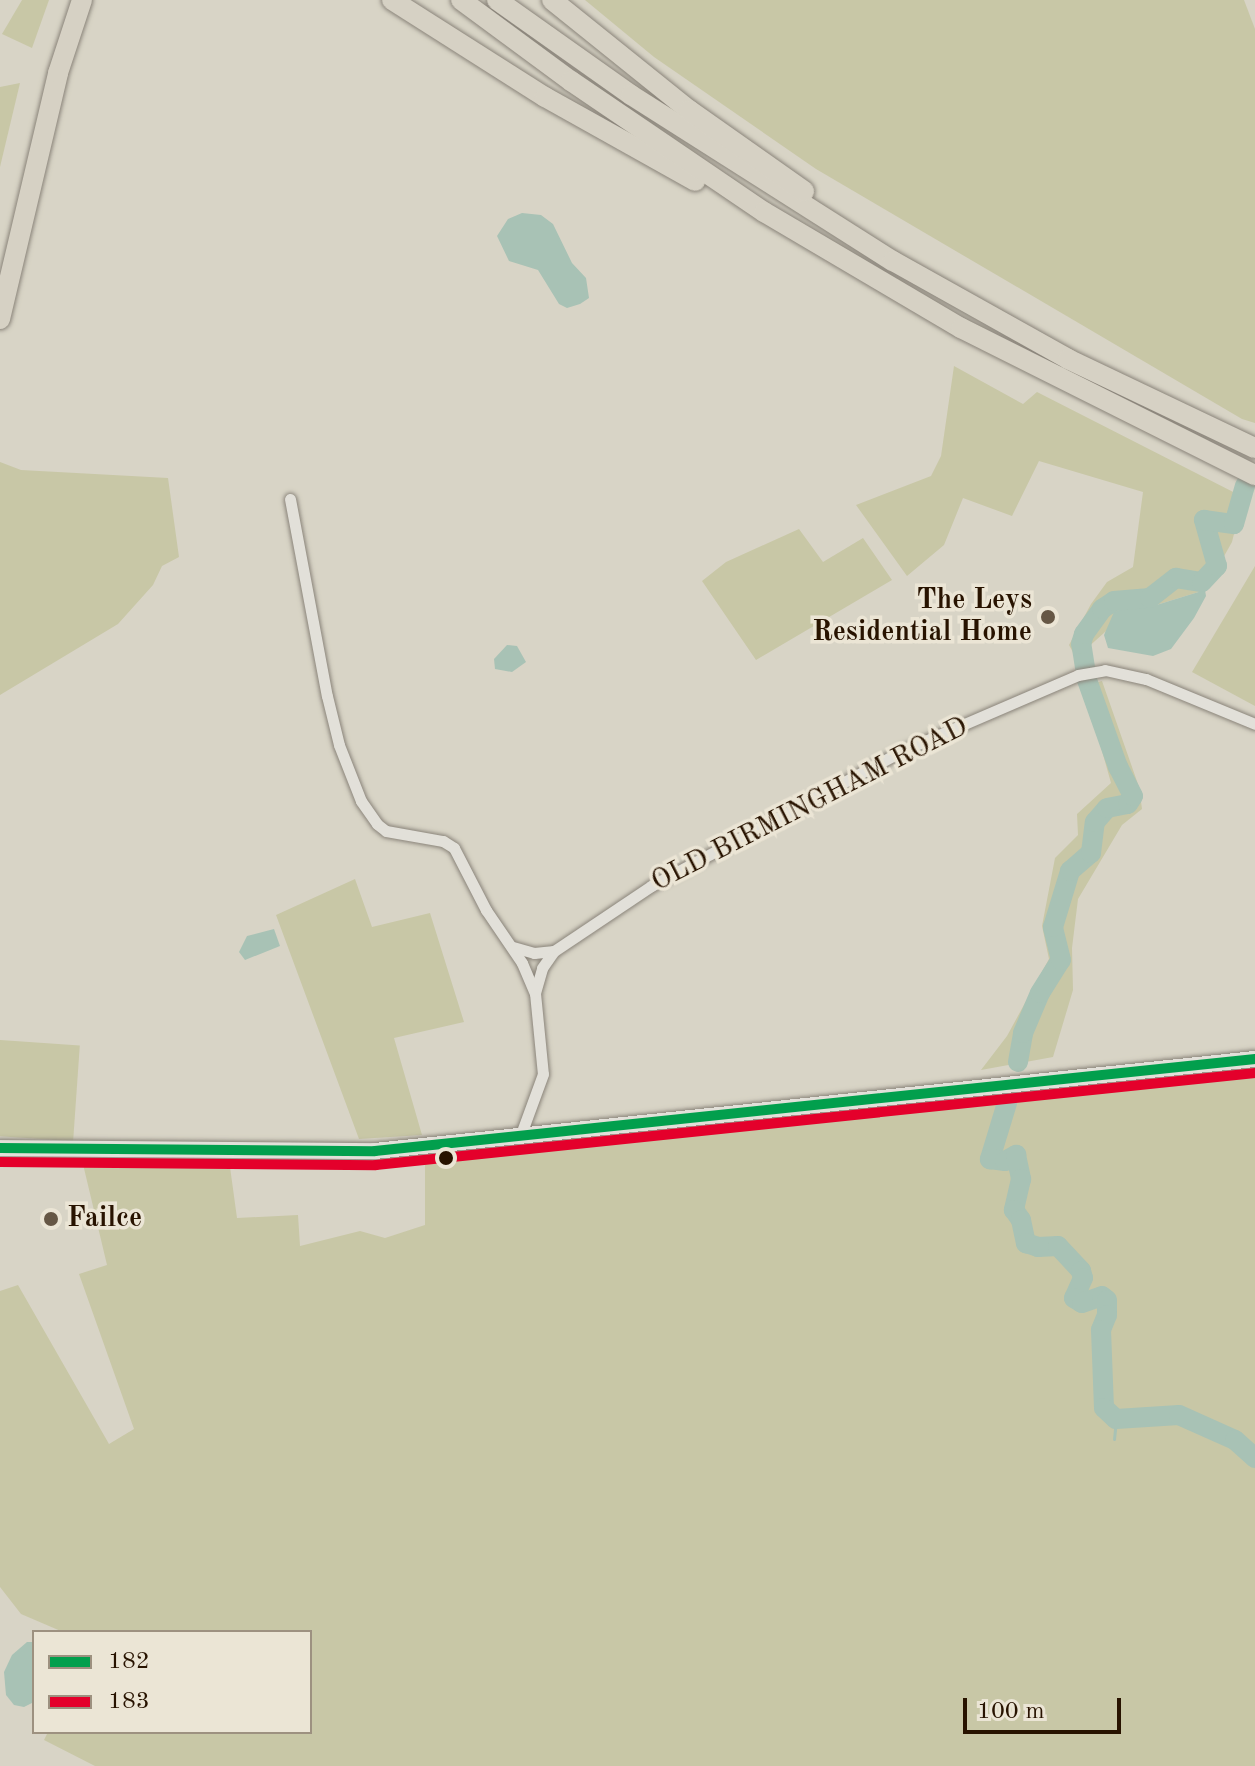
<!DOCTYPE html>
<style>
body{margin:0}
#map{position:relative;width:1255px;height:1766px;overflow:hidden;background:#d8d4c6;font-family:"Old Standard TT",serif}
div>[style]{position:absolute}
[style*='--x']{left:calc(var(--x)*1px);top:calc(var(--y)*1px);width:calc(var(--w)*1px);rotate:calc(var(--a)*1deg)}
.green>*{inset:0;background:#c8c7a6;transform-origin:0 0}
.water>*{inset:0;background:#a8c2b5}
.stream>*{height:3px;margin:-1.5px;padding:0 1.5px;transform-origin:1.5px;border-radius:1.5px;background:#a8c2b5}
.river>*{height:20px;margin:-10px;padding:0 10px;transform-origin:10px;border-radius:10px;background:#a8c2b5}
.roads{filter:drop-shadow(0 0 2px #8a847a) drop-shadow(0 0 2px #8a847a)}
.street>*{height:11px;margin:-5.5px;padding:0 5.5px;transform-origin:5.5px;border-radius:5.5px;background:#e2e0d9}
.secondary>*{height:16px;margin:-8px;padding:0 8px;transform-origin:8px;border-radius:8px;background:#e2e0d9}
.highway>*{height:20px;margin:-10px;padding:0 10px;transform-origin:10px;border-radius:10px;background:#d6d1c4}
.bus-1>*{height:10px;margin:-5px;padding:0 5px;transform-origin:5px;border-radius:5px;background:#029f4d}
.bus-2>*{height:10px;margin:-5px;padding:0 5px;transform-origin:5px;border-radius:5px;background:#e4002b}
.dots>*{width:22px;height:22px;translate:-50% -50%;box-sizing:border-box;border:4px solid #ebe5d5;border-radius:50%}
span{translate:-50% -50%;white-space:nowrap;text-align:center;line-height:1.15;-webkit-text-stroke:7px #ebe5d5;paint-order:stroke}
.poi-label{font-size:28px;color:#281300;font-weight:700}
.right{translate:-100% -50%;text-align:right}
.left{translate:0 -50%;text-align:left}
.street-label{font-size:28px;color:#281300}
.legend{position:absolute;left:32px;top:1630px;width:280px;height:104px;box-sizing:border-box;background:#ebe5d5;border:2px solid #9d9180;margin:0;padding:10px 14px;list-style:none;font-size:24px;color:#281300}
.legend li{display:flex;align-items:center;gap:16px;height:40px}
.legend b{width:40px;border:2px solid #9d9180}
.scale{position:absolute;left:963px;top:1698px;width:158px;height:36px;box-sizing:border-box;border:4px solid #281300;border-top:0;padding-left:10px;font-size:24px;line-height:28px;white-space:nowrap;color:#281300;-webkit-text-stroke:6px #ebe5d5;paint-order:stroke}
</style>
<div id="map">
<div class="green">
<div style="clip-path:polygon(22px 0,49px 0,32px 48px,2px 34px)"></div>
<div style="clip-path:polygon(585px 0,1244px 0,1255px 29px,1255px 423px,1242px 419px,816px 169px,654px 57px)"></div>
<div style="clip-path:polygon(20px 83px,0 167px,0 87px)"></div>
<div style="clip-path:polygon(954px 366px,1023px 404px,1037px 392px,1243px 497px,1232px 542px,1205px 590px,1124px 615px,1076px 658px,1069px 645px,1091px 604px,1107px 582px,1133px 567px,1143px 492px,1039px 461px,1012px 516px,963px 498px,944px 545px,907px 576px,856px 505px,931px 476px,941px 456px)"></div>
<div style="clip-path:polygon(0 462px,21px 470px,168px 478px,179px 557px,162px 566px,153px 585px,118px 624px,0 695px)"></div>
<div style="clip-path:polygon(799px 529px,823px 562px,863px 538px,892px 580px,756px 660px,702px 581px,726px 562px)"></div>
<div style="clip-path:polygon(1255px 566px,1255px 706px,1192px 672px)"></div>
<div style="clip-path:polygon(1102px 681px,1139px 787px,1142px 809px,1122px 825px,1078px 899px,1072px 948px,1073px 990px,1053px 1057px,981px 1070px,1007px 1036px,1049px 959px,1042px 926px,1055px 858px,1078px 835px,1077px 814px,1111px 783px,1084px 686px)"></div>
<div style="clip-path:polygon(355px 879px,372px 927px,430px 913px,464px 1022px,394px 1038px,422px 1135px,359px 1139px,276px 915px)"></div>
<div style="left:0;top:1040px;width:80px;height:96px;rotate:4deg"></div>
<div style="clip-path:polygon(1255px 1076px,1255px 1766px,95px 1766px,44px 1740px,48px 1732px,310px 1732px,310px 1632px,63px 1632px,21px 1614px,0 1587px,0 1291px,18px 1285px,109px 1444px,134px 1429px,79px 1274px,107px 1265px,82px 1160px,230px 1167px,237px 1218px,298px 1215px,300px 1246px,360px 1231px,385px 1238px,425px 1225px,425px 1164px,987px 1104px,1037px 1095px)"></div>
</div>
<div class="water">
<div style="clip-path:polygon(522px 213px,541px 215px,553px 224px,572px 263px,586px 278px,589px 298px,580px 304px,567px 308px,559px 304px,538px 270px,509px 261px,497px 236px,508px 219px)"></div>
<div style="clip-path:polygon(1205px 590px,1206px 596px,1194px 618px,1171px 649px,1153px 656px,1108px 648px,1104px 635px,1114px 612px,1130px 606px,1150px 607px)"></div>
<div style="clip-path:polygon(507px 645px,517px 646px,526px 662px,512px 672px,495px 669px,494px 659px)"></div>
<div style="clip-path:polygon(274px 929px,280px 946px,245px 960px,239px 952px,247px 936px)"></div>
<div style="clip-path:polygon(27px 1642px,34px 1642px,34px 1702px,24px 1707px,14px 1705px,6px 1695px,4px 1672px,12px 1655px)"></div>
</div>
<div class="stream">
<div style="--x:1114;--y:1439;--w:20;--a:-84"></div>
</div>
<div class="river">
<div style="--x:1018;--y:1062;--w:29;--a:-80"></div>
<div style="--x:1023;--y:1033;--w:43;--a:-67"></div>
<div style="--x:1040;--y:993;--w:39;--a:-58"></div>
<div style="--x:1061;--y:960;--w:34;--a:-104"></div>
<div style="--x:1053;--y:927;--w:59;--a:-73.1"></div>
<div style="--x:1070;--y:871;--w:28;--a:-41"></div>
<div style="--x:1091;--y:853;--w:31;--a:-83"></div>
<div style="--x:1095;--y:822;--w:18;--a:-49"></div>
<div style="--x:1107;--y:808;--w:21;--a:-11"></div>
<div style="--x:1128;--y:804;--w:9;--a:-58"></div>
<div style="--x:1133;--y:796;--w:33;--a:-117"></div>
<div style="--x:1118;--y:767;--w:92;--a:-109.6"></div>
<div style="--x:1087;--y:680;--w:36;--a:-99"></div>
<div style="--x:1081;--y:644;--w:10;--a:-73"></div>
<div style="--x:1084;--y:634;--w:31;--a:-54"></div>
<div style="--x:1102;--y:609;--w:14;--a:-34"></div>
<div style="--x:1114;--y:601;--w:36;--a:-5"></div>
<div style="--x:1150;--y:598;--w:33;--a:-38"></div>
<div style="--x:1176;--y:578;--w:26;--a:9"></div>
<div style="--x:1202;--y:582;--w:22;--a:-47"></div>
<div style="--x:1217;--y:566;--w:48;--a:-105.8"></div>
<div style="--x:1204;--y:520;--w:30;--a:8"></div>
<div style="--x:1234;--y:524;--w:40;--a:-74"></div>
<div style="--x:1007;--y:1103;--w:59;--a:106.9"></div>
<div style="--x:990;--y:1159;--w:15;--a:8"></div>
<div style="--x:1005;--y:1161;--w:13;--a:-29"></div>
<div style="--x:1016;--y:1155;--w:25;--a:78"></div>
<div style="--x:1021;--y:1179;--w:32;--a:103"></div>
<div style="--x:1014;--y:1210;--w:12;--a:55"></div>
<div style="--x:1021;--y:1220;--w:24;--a:78"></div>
<div style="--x:1026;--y:1243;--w:13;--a:18"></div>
<div style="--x:1038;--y:1247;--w:20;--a:-3"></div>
<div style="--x:1058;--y:1246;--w:34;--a:47"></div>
<div style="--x:1081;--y:1271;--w:7;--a:74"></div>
<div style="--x:1083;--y:1278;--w:22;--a:114"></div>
<div style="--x:1074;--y:1298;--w:9;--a:32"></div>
<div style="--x:1082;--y:1303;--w:21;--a:-19"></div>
<div style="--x:1102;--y:1296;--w:6;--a:39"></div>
<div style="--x:1107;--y:1300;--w:15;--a:90"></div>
<div style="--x:1107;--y:1315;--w:16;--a:112"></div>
<div style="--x:1101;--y:1330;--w:78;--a:87.8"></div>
<div style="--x:1104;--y:1408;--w:16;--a:43"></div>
<div style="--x:1116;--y:1419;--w:63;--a:-3.6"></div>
<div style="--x:1179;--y:1415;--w:61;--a:24.1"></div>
<div style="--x:1235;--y:1440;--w:27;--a:42"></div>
</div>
<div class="roads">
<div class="street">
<div style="--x:290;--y:499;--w:200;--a:79.4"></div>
<div style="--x:327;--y:696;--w:50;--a:76.2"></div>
<div style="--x:339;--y:745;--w:60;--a:68.6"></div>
<div style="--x:361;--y:801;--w:28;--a:55"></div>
<div style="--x:377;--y:824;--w:11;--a:38"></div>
<div style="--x:386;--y:831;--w:58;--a:10"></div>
<div style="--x:443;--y:841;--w:13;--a:32"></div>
<div style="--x:454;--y:848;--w:70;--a:62.7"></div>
<div style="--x:486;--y:910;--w:64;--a:55.8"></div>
<div style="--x:522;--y:963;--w:33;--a:67"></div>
<div style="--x:535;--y:993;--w:81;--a:84.4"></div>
<div style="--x:543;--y:1074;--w:67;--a:110.1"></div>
<div style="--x:513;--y:947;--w:22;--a:16"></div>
<div style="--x:534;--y:953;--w:20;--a:-6"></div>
<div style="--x:535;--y:993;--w:26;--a:-74"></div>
<div style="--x:542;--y:968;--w:21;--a:-55"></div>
<div style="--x:554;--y:951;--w:117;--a:-33.8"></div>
<div style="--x:651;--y:886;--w:287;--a:-28.3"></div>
<div style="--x:904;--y:750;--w:189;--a:-23.3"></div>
<div style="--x:1078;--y:675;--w:27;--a:-10"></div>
<div style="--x:1105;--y:670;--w:42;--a:12.4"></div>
<div style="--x:1146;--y:679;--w:118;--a:22.4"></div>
</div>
<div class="secondary">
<div style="--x:0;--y:1148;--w:375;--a:0.5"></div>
<div style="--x:375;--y:1151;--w:885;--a:-5.97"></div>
</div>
<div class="highway">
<div style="--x:392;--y:0;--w:181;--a:32.4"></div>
<div style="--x:545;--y:97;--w:172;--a:29.2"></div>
<div style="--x:461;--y:0;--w:137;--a:36.4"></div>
<div style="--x:571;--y:81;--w:233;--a:34.2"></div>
<div style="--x:764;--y:212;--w:229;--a:30.5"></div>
<div style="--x:961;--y:328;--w:329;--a:26.6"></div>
<div style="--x:497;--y:0;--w:164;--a:35.3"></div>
<div style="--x:631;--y:95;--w:310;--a:32.4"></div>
<div style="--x:893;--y:261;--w:201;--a:29.2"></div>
<div style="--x:1068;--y:359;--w:207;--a:25.5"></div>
<div style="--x:552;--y:0;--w:176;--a:38.8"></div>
<div style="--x:689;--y:110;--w:141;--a:35.2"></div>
<div style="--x:0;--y:319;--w:253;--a:-76.7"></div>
<div style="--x:58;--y:73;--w:77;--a:-71.8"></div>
</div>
</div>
<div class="bus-1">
<div style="--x:0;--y:1148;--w:375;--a:0.5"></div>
<div style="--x:375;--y:1151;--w:885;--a:-5.97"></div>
</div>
<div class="bus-2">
<div style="--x:0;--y:1162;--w:376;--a:0.5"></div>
<div style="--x:376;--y:1165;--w:884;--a:-5.98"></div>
</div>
<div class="dots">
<div style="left:1048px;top:617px;background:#665745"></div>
<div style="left:446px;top:1158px;background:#281300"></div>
<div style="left:51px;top:1219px;background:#665745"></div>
</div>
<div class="poi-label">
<span class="right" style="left:1032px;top:617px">The Leys<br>Residential Home</span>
<span class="left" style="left:67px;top:1219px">Failce</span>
</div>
<div class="street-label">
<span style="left:810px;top:805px;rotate:-27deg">OLD BIRMINGHAM ROAD</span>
</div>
<ul class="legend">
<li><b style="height:10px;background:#029f4d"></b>182</li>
<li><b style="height:10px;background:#e4002b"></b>183</li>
</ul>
<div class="scale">100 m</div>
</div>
